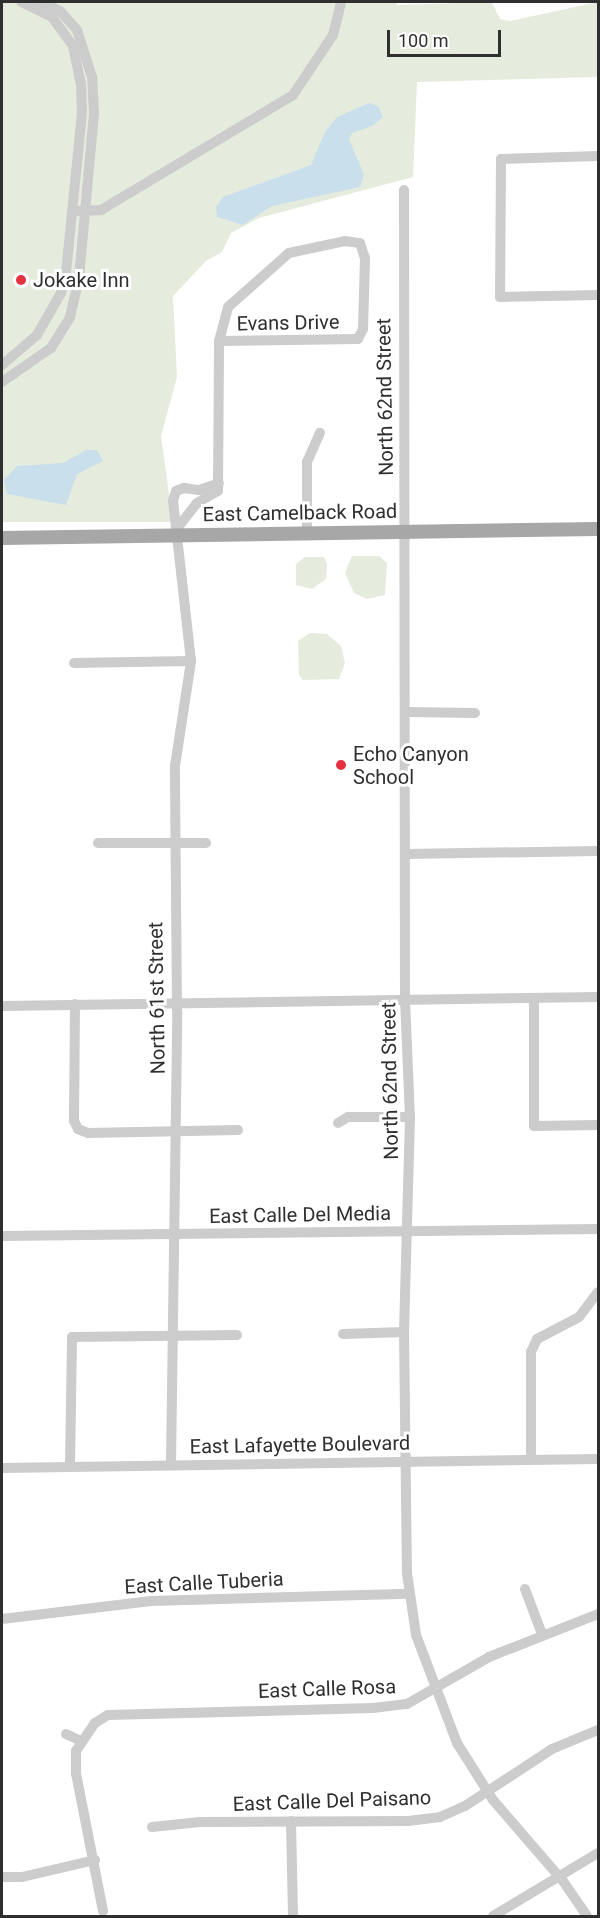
<!DOCTYPE html>
<style>
body{margin:0}
#map{position:relative;width:600px;height:1918px;overflow:hidden;background:#fff;font-family:Roboto,sans-serif}
div>[style]{position:absolute}
[style*='--x']{left:calc(var(--x)*1px);top:calc(var(--y)*1px);width:calc(var(--w)*1px);rotate:calc(var(--a)*1deg)}
.green>*{inset:0;background:#e5ecdd}
.water>*{inset:0;background:#c9dfec}
.minor>*{height:10px;margin:-5px;padding:0 5px;transform-origin:5px;border-radius:5px;background:#ccc}
.major>*{height:14px;margin:-7px;padding:0 7px;transform-origin:7px;border-radius:7px;background:#a7a7a7}
.dots>*{width:16px;height:16px;translate:-50% -50%;box-sizing:border-box;border:3px solid #fff;border-radius:50%}
span{translate:-50% -50%;white-space:nowrap;text-align:center;line-height:1.15;-webkit-text-stroke:6px #fff;paint-order:stroke}
.poi-label{font-size:20px;color:#2f2f2f}
.left{translate:0 -50%;text-align:left}
.street-label{font-size:20px;color:#2f2f2f}
.frame{position:absolute;inset:0;border:3px solid #2f2f2f;pointer-events:none}
.scale{position:absolute;left:387px;top:30px;width:114px;height:27px;box-sizing:border-box;border:3px solid #2f2f2f;border-top:0;padding-left:8px;font-size:18px;line-height:21px;white-space:nowrap;color:#2f2f2f;-webkit-text-stroke:4px #fff;paint-order:stroke}
</style>
<div id="map">
<div class="green">
<div style="clip-path:polygon(2px 2px,396px 2px,397px 5px,492px 2px,500px 19px,510px 21px,598px 2px,598px 77px,417px 82px,413px 177px,259px 218px,231px 233px,222px 252px,206px 261px,173px 296px,177px 377px,161px 436px,173px 522px,2px 522px)"></div>
<div style="clip-path:polygon(352px 556px,379px 556px,387px 563px,385px 595px,367px 599px,354px 593px,345px 573px)"></div>
<div style="clip-path:polygon(305px 557px,324px 557px,327px 564px,326px 579px,312px 589px,296px 585px,296px 564px)"></div>
<div style="clip-path:polygon(310px 633px,327px 634px,341px 646px,345px 663px,339px 679px,303px 680px,299px 675px,298px 641px)"></div>
</div>
<div class="water">
<div style="clip-path:polygon(369px 103px,378px 106px,383px 117px,372px 126px,352px 133px,349px 139px,364px 175px,360px 187px,272px 206px,243px 225px,217px 217px,216px 207px,223px 197px,311px 165px,325px 132px,337px 117px)"></div>
<div style="clip-path:polygon(86px 450px,97px 450px,103px 461px,77px 474px,66px 505px,7px 494px,4px 480px,17px 466px,63px 463px)"></div>
</div>
<div class="minor">
<div style="--x:598;--y:156;--w:97;--a:178.2"></div>
<div style="--x:501;--y:159;--w:138;--a:90.4"></div>
<div style="--x:500;--y:297;--w:98;--a:-1.2"></div>
<div style="--x:404;--y:190;--w:809;--a:89.93"></div>
<div style="--x:405;--y:999;--w:118;--a:87.6"></div>
<div style="--x:410;--y:1117;--w:215;--a:91.6"></div>
<div style="--x:404;--y:1332;--w:241;--a:89.3"></div>
<div style="--x:407;--y:1573;--w:63;--a:81.7"></div>
<div style="--x:416;--y:1635;--w:116;--a:69.2"></div>
<div style="--x:457;--y:1743;--w:67;--a:57.7"></div>
<div style="--x:493;--y:1800;--w:107;--a:49.2"></div>
<div style="--x:563;--y:1881;--w:42;--a:55.6"></div>
<div style="--x:78;--y:211;--w:23;--a:-2"></div>
<div style="--x:101;--y:210;--w:224;--a:-30.9"></div>
<div style="--x:293;--y:95;--w:72;--a:-56.3"></div>
<div style="--x:333;--y:35;--w:34;--a:-76"></div>
<div style="--x:2;--y:365;--w:46;--a:-40.6"></div>
<div style="--x:37;--y:335;--w:48;--a:-60.3"></div>
<div style="--x:61;--y:293;--w:21;--a:-76"></div>
<div style="--x:66;--y:273;--w:162;--a:-84.3"></div>
<div style="--x:82;--y:112;--w:28;--a:-92"></div>
<div style="--x:81;--y:84;--w:39;--a:-102"></div>
<div style="--x:73;--y:46;--w:36;--a:-126"></div>
<div style="--x:52;--y:17;--w:34;--a:-154"></div>
<div style="--x:2;--y:382;--w:60;--a:-34.8"></div>
<div style="--x:51;--y:348;--w:36;--a:-58"></div>
<div style="--x:70;--y:317;--w:40;--a:-77"></div>
<div style="--x:79;--y:278;--w:166;--a:-84.8"></div>
<div style="--x:94;--y:113;--w:36;--a:-93"></div>
<div style="--x:92;--y:77;--w:49;--a:-107.7"></div>
<div style="--x:77;--y:30;--w:25;--a:-132"></div>
<div style="--x:60;--y:11;--w:21;--a:-155"></div>
<div style="--x:179;--y:526;--w:29;--a:-52"></div>
<div style="--x:197;--y:503;--w:24;--a:-30"></div>
<div style="--x:218;--y:491;--w:150;--a:-89.6"></div>
<div style="--x:219;--y:341;--w:35;--a:-75"></div>
<div style="--x:228;--y:307;--w:81;--a:-41.5"></div>
<div style="--x:289;--y:253;--w:57;--a:-12.1"></div>
<div style="--x:345;--y:241;--w:15;--a:8"></div>
<div style="--x:360;--y:243;--w:16;--a:72"></div>
<div style="--x:365;--y:258;--w:71;--a:91.6"></div>
<div style="--x:363;--y:329;--w:11;--a:117"></div>
<div style="--x:358;--y:339;--w:139;--a:179.2"></div>
<div style="--x:307;--y:533;--w:71;--a:-90"></div>
<div style="--x:307;--y:462;--w:32;--a:-66"></div>
<div style="--x:74;--y:663;--w:117;--a:-1"></div>
<div style="--x:406;--y:712;--w:69;--a:0.8"></div>
<div style="--x:98;--y:843;--w:108;--a:0"></div>
<div style="--x:405;--y:854;--w:193;--a:-0.9"></div>
<div style="--x:534;--y:998;--w:128;--a:90"></div>
<div style="--x:534;--y:1126;--w:64;--a:-0.9"></div>
<div style="--x:75;--y:1004;--w:117;--a:90.5"></div>
<div style="--x:74;--y:1121;--w:9;--a:63"></div>
<div style="--x:78;--y:1129;--w:11;--a:22"></div>
<div style="--x:88;--y:1133;--w:150;--a:-1.1"></div>
<div style="--x:2;--y:1006;--w:596;--a:-0.87"></div>
<div style="--x:338;--y:1123;--w:12;--a:-31"></div>
<div style="--x:348;--y:1117;--w:62;--a:0"></div>
<div style="--x:2;--y:1236;--w:596;--a:-0.67"></div>
<div style="--x:343;--y:1334;--w:61;--a:-1.9"></div>
<div style="--x:531;--y:1460;--w:108;--a:-90"></div>
<div style="--x:531;--y:1352;--w:14;--a:-65"></div>
<div style="--x:537;--y:1339;--w:47;--a:-27.6"></div>
<div style="--x:579;--y:1317;--w:31;--a:-53"></div>
<div style="--x:171;--y:1464;--w:453;--a:-89.2"></div>
<div style="--x:177;--y:1011;--w:245;--a:-90.5"></div>
<div style="--x:175;--y:766;--w:106;--a:-81.3"></div>
<div style="--x:191;--y:661;--w:161;--a:-96.4"></div>
<div style="--x:173;--y:501;--w:10;--a:-73"></div>
<div style="--x:176;--y:491;--w:9;--a:-21"></div>
<div style="--x:184;--y:488;--w:15;--a:8"></div>
<div style="--x:199;--y:490;--w:21;--a:-19"></div>
<div style="--x:70;--y:1466;--w:129;--a:-89.1"></div>
<div style="--x:72;--y:1337;--w:165;--a:-0.7"></div>
<div style="--x:2;--y:1468;--w:596;--a:-0.87"></div>
<div style="--x:525;--y:1589;--w:48;--a:69.3"></div>
<div style="--x:2;--y:1619;--w:150;--a:-6.9"></div>
<div style="--x:151;--y:1601;--w:258;--a:-1.6"></div>
<div style="--x:66;--y:1734;--w:17;--a:25"></div>
<div style="--x:291;--y:1821;--w:95;--a:88.8"></div>
<div style="--x:152;--y:1827;--w:48;--a:-5.9"></div>
<div style="--x:200;--y:1822;--w:208;--a:-0.3"></div>
<div style="--x:408;--y:1821;--w:32;--a:-7"></div>
<div style="--x:440;--y:1817;--w:27;--a:-24"></div>
<div style="--x:465;--y:1806;--w:104;--a:-33.2"></div>
<div style="--x:552;--y:1749;--w:50;--a:-22.4"></div>
<div style="--x:2;--y:1877;--w:20;--a:0"></div>
<div style="--x:22;--y:1877;--w:75;--a:-13.1"></div>
<div style="--x:103;--y:1911;--w:140;--a:-101.1"></div>
<div style="--x:76;--y:1774;--w:23;--a:-90"></div>
<div style="--x:76;--y:1751;--w:34;--a:-56"></div>
<div style="--x:95;--y:1723;--w:15;--a:-32"></div>
<div style="--x:108;--y:1715;--w:265;--a:-1.5"></div>
<div style="--x:373;--y:1708;--w:34;--a:-7"></div>
<div style="--x:407;--y:1704;--w:95;--a:-29.8"></div>
<div style="--x:489;--y:1657;--w:117;--a:-21.5"></div>
<div style="--x:493;--y:1916;--w:122;--a:-31"></div>
</div>
<div class="major">
<div style="--x:2;--y:538;--w:596;--a:-0.87"></div>
</div>
<div class="dots">
<div style="left:21px;top:280px;background:#e63141"></div>
<div style="left:341px;top:765px;background:#e63141"></div>
</div>
<div class="poi-label">
<span class="left" style="left:33px;top:280px">Jokake Inn</span>
<span class="left" style="left:353px;top:766px">Echo Canyon<br>School</span>
</div>
<div class="street-label">
<span style="left:288px;top:323px;rotate:-1deg">Evans Drive</span>
<span style="left:385px;top:397px;rotate:-91deg">North 62nd Street</span>
<span style="left:300px;top:513px;rotate:-1deg">East Camelback Road</span>
<span style="left:157px;top:998px;rotate:-91deg">North 61st Street</span>
<span style="left:390px;top:1081px;rotate:-91deg">North 62nd Street</span>
<span style="left:300px;top:1215px;rotate:-1deg">East Calle Del Media</span>
<span style="left:300px;top:1445px;rotate:-1deg">East Lafayette Boulevard</span>
<span style="left:204px;top:1583px;rotate:-3deg">East Calle Tuberia</span>
<span style="left:327px;top:1689px;rotate:-2deg">East Calle Rosa</span>
<span style="left:332px;top:1801px;rotate:-2deg">East Calle Del Paisano</span>
</div>
<div class="frame"></div>
<div class="scale">100 m</div>
</div>
